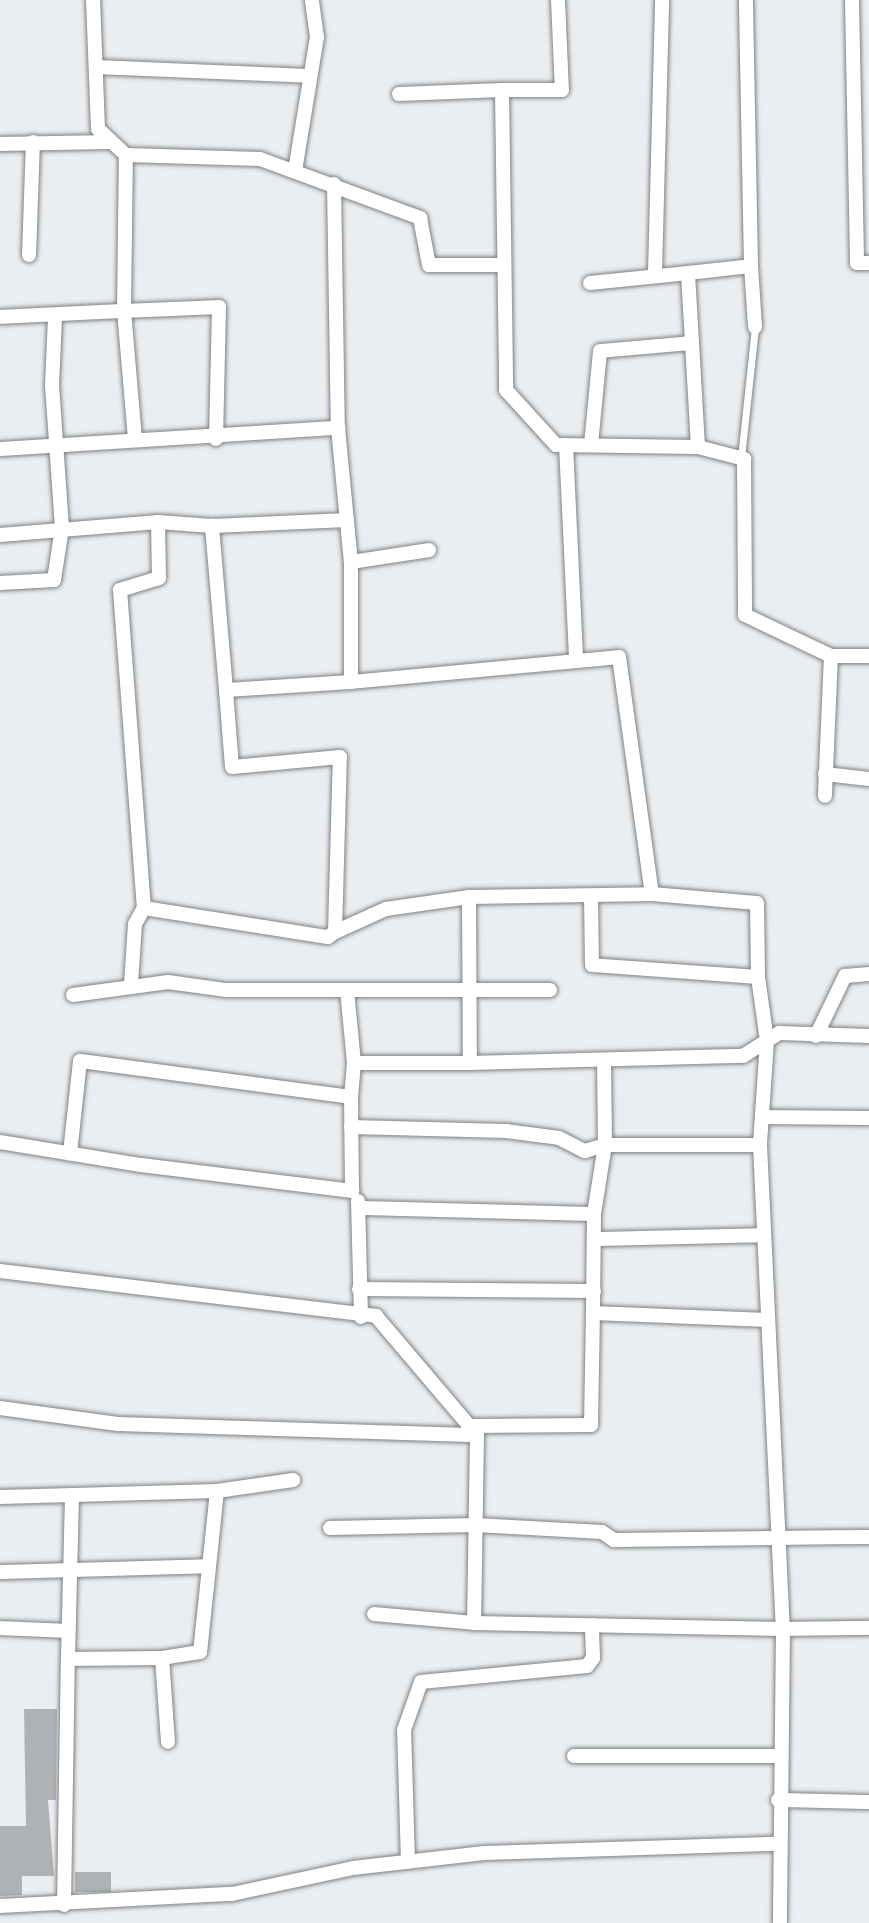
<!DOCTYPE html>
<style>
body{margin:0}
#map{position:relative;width:869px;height:1923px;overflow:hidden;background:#ebeef1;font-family:Arial,sans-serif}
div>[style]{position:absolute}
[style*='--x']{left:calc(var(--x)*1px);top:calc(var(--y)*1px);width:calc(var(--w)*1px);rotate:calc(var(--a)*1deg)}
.building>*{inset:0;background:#afb2b4;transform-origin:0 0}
.roads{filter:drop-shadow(0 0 2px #7e8183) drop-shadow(0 0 2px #7e8183)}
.service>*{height:7px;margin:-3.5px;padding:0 3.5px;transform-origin:3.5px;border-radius:3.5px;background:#fff}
.minor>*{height:14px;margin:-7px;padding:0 7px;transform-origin:7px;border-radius:7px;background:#fff}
span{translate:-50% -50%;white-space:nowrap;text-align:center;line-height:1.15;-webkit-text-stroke:8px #f8fcfe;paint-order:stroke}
</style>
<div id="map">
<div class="building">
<div style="clip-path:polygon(24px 1709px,57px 1709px,56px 1800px,48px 1800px,54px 1876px,22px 1876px,22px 1895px,0 1896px,0 1826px,26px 1826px)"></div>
<div style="left:75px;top:1872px;width:36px;height:20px"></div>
</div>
<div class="roads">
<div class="service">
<div style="--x:741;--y:458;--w:132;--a:-83.9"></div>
</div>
<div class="minor">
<div style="--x:558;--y:0;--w:90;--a:87.5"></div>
<div style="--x:562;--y:90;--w:60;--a:180"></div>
<div style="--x:502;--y:90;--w:300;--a:89.2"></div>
<div style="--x:506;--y:390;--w:74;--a:47.7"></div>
<div style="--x:556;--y:445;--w:142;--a:0.8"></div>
<div style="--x:698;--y:447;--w:174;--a:-93.3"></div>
<div style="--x:688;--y:273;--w:63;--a:-6.3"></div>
<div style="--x:751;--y:266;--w:266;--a:-91.1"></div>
<div style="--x:852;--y:0;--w:263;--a:88.9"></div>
<div style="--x:857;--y:263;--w:12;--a:0"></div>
<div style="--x:96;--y:67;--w:212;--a:2.4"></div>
<div style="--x:399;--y:94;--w:103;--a:-2.2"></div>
<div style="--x:0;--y:144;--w:109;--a:-1.1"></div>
<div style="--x:126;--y:155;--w:134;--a:1.7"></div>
<div style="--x:260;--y:159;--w:171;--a:20.2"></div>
<div style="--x:420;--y:218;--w:48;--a:79.2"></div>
<div style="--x:429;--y:265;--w:75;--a:0"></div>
<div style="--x:295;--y:171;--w:136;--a:-80.7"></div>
<div style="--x:317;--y:37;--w:37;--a:-98"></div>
<div style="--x:334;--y:184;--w:244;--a:89.1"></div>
<div style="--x:338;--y:428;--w:135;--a:84.5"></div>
<div style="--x:351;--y:562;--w:120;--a:90"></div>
<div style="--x:351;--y:682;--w:125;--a:176.3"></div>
<div style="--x:226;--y:690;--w:165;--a:-94.9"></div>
<div style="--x:212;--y:526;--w:135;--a:-2.5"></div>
<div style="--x:29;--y:255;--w:113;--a:-88"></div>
<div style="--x:751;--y:266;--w:61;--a:86.2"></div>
<div style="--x:655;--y:273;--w:273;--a:-88.5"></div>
<div style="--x:590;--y:283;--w:99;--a:-5.8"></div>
<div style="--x:0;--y:317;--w:124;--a:-2.8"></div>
<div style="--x:124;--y:311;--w:156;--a:-89.3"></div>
<div style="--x:126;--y:155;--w:38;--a:-137"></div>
<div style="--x:98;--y:129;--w:129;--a:-92.2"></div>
<div style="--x:135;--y:439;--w:128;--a:-94.9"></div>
<div style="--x:124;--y:311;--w:95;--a:-2.4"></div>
<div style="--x:219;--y:307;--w:132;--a:91.3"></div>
<div style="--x:566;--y:445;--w:213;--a:87.3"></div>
<div style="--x:591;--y:445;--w:94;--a:-84.5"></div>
<div style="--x:600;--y:351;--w:92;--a:-5"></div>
<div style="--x:698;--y:447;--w:48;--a:14.6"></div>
<div style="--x:744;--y:459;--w:156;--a:89.6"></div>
<div style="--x:745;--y:615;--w:95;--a:25.5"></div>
<div style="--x:831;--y:656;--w:140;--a:92.5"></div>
<div style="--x:0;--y:449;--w:339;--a:-3.6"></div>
<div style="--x:158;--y:522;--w:56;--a:89"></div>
<div style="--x:159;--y:578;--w:41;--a:162.9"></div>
<div style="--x:120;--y:590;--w:319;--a:85.7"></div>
<div style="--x:144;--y:908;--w:186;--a:9"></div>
<div style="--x:328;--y:937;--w:9;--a:-36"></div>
<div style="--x:335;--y:932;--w:175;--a:-88.4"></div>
<div style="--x:340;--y:757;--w:108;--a:174.7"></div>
<div style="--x:232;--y:767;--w:77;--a:-94.5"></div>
<div style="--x:0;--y:535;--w:159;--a:-4.7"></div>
<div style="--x:158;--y:522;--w:54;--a:4.2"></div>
<div style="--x:351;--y:562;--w:79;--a:-8.7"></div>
<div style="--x:0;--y:583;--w:54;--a:-3.2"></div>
<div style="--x:54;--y:580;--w:53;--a:-81.3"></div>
<div style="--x:62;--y:528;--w:142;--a:-94"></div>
<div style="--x:52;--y:386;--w:70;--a:-87.5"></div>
<div style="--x:831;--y:656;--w:38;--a:0"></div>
<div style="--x:351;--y:682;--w:269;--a:-5.3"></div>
<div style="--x:619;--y:657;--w:239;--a:82.1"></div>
<div style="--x:825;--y:774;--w:44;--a:6.5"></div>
<div style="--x:469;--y:897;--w:183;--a:-0.9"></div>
<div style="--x:652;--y:894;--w:105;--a:4.9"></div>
<div style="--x:757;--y:903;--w:74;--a:89.2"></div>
<div style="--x:758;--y:977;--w:166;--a:-175.9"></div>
<div style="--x:592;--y:965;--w:68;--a:-90.8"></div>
<div style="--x:335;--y:932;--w:56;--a:-24.3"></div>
<div style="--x:386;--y:909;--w:84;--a:-8.2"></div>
<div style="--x:469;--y:897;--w:166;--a:89.7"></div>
<div style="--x:470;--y:1063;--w:116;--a:180"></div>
<div style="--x:354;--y:1063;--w:34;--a:95"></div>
<div style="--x:758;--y:977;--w:65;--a:82"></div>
<div style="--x:767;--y:1041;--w:104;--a:93.9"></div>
<div style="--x:760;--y:1145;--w:485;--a:87.3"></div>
<div style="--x:783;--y:1629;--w:86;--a:-0.7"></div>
<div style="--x:131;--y:984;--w:60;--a:-86.2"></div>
<div style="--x:135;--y:924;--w:18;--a:-61"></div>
<div style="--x:347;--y:990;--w:73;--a:84.5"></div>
<div style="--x:73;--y:995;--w:96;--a:-7.8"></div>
<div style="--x:168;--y:982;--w:59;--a:7.9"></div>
<div style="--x:226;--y:990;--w:324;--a:0"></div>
<div style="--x:816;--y:1036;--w:67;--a:-64.2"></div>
<div style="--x:845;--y:976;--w:24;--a:-5"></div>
<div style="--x:604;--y:1061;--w:84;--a:89.3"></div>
<div style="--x:605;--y:1145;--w:70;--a:99.1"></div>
<div style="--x:594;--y:1214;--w:99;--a:90.6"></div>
<div style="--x:593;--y:1313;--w:174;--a:2.3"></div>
<div style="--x:470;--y:1063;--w:273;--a:-1.5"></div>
<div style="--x:743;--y:1056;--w:43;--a:-32.6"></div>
<div style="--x:779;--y:1033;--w:90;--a:1.9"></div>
<div style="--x:762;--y:1117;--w:107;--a:0.5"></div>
<div style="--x:351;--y:1127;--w:155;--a:1.5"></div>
<div style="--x:506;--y:1131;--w:53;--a:7.5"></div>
<div style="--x:559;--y:1138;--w:29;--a:27"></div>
<div style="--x:585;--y:1151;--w:21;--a:-17"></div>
<div style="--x:605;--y:1145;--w:155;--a:0"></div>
<div style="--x:0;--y:1142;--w:143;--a:9.3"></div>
<div style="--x:141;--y:1165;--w:213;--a:7"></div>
<div style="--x:352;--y:1191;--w:94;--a:-90.6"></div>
<div style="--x:351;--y:1097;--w:273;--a:-172.4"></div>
<div style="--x:80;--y:1061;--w:93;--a:96.2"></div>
<div style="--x:358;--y:1201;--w:116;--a:88.5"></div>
<div style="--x:361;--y:1208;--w:233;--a:1.5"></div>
<div style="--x:594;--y:1239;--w:170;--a:-1.3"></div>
<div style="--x:0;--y:1271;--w:379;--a:6.8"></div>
<div style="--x:376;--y:1316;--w:156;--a:49.7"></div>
<div style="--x:477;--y:1435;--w:188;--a:90.9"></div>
<div style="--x:474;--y:1623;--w:309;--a:1.1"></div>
<div style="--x:783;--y:1629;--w:294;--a:90.6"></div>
<div style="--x:359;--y:1289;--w:235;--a:0.5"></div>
<div style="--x:0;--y:1408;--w:119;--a:7.7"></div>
<div style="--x:118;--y:1424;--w:359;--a:1.8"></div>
<div style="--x:469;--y:1426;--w:122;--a:-0.5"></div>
<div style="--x:591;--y:1425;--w:112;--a:-89"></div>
<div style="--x:217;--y:1491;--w:77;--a:-8.2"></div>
<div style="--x:0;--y:1497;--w:217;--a:-1.6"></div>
<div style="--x:217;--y:1491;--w:162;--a:96"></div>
<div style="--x:200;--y:1652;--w:38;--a:171"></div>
<div style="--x:330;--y:1528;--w:146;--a:-1.2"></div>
<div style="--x:476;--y:1525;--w:126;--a:3.2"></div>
<div style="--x:602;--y:1532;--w:14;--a:34"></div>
<div style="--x:614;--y:1540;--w:255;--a:-0.7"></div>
<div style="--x:0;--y:1572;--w:209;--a:-1.6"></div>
<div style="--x:374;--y:1614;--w:100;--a:5.1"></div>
<div style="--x:0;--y:1628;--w:68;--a:2.5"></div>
<div style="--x:68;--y:1659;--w:164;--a:-88.6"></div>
<div style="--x:574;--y:1756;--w:206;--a:0"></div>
<div style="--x:778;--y:1800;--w:91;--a:1.3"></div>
<div style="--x:408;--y:1862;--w:132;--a:-91.7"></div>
<div style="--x:404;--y:1730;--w:51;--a:-70.5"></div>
<div style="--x:421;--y:1682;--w:167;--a:-5.5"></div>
<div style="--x:587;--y:1666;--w:10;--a:-53"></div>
<div style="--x:593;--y:1658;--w:33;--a:-92"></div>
<div style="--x:64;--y:1905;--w:246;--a:-89.1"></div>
<div style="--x:68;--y:1659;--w:94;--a:-0.6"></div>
<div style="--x:162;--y:1658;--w:84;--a:85.9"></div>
<div style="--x:0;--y:1906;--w:232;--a:-3"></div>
<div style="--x:232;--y:1894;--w:124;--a:-12.1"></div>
<div style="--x:353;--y:1868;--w:132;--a:-6.5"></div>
<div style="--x:484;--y:1853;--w:293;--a:-1.8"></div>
</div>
</div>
</div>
